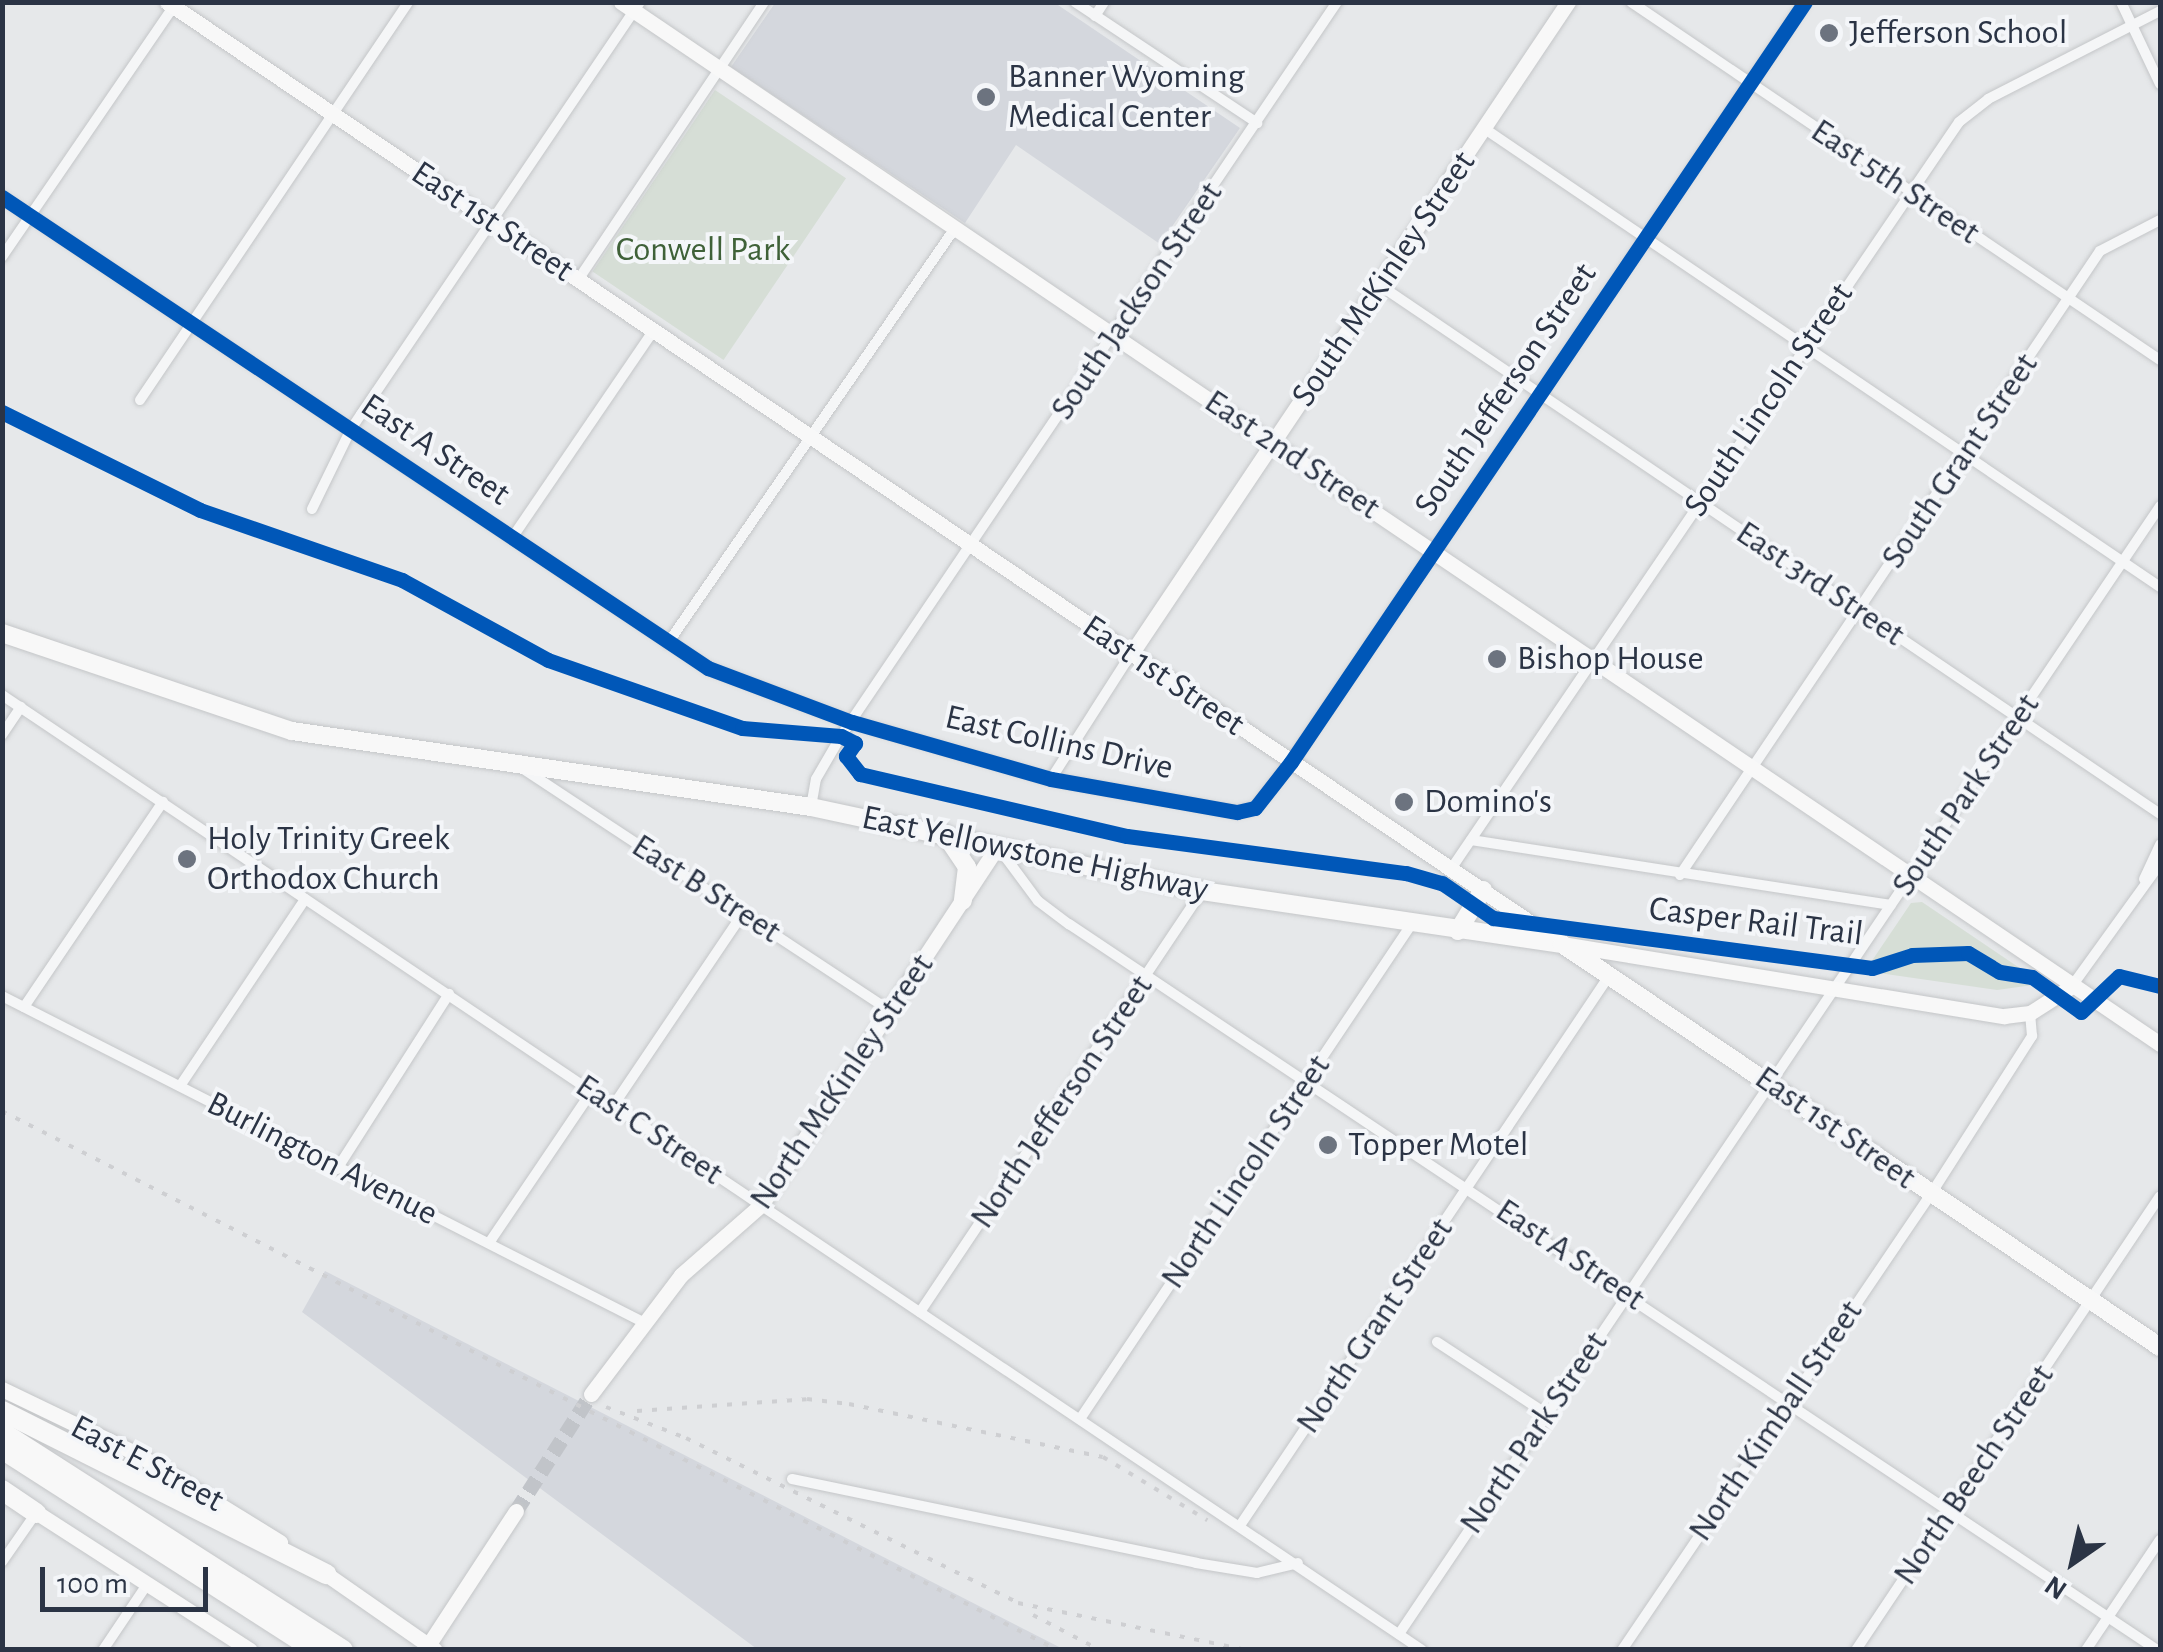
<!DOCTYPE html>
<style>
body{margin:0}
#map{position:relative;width:2163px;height:1652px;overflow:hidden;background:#e6e8ea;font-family:"Alegreya Sans",sans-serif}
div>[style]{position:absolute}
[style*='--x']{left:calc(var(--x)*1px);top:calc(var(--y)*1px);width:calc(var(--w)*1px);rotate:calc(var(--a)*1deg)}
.built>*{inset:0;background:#d4d7dd}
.green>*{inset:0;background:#d6ded6;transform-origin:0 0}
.secondary-tunnel>*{height:15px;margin-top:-7.5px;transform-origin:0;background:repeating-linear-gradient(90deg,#c1c4c9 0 15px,transparent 0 23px)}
.roads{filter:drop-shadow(0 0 2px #c4c6c8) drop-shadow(0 0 2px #c4c6c8)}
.street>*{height:10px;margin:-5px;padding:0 5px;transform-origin:5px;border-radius:5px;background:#f5f6f7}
.secondary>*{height:15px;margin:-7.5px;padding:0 7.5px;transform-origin:7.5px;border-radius:7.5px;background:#f8f8f8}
.primary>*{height:18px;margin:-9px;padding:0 9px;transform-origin:9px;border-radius:9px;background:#f8f8f8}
.highway>*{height:20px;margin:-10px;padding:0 10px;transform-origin:10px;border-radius:10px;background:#f8f8f8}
.rail>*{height:4px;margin-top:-2px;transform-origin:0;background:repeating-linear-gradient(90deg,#cecfd2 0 5px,transparent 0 15px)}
.cycleway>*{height:15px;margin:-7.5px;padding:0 7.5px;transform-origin:7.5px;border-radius:7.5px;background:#0057b8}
.dots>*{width:28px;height:28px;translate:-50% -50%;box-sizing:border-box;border:5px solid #f4f6f9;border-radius:50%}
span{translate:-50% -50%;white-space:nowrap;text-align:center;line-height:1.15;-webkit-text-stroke:8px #f4f6f9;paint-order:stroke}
.poi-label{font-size:35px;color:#2b3445}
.left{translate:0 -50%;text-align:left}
.street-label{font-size:35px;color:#2b3445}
.park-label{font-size:35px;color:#3f6138}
.frame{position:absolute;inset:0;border:5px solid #2b3445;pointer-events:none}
.north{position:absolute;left:2023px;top:1512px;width:100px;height:100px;-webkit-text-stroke:8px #f4f6f9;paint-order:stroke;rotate:214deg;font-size:28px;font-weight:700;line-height:40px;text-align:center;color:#2b3445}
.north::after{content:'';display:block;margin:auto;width:35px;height:45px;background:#2b3445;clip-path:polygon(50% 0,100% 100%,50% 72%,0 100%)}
.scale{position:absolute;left:40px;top:1567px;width:168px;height:45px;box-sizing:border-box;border:5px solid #2b3445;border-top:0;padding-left:12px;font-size:30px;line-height:35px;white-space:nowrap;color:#2b3445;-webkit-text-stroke:8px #f4f6f9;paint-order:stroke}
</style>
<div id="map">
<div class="built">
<div style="clip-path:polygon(775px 3px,1055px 3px,1240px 128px,1160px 244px,1016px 145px,965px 223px,731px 67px)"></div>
<div style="clip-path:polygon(325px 1271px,1063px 1649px,757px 1649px,302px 1312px)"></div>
</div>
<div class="green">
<div style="left:715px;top:90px;width:158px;height:219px;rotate:34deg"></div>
<div style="clip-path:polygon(1922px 902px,2027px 973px,2033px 985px,1997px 990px,1865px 971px,1911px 903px)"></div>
</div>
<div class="secondary-tunnel">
<div style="--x:516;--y:1511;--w:139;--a:-57.3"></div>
</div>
<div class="roads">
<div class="street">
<div style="--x:1075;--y:2;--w:219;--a:33.6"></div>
<div style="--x:1631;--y:2;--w:639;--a:34.09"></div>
<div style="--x:2121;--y:2;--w:91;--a:64.6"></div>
<div style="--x:1095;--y:16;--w:17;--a:-57"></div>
<div style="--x:1485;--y:129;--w:816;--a:34.16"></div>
<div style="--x:2;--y:197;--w:849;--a:33.71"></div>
<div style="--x:708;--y:668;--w:154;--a:20.6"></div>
<div style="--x:852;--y:722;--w:207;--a:16"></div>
<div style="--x:1051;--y:779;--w:189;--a:10.1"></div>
<div style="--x:1237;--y:812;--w:18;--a:-13"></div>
<div style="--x:1255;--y:808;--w:58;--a:-52"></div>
<div style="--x:1291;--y:762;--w:917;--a:-55.93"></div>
<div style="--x:2;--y:257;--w:308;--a:-55.6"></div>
<div style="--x:578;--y:280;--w:334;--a:-56.2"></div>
<div style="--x:1381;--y:286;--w:941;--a:34.13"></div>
<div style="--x:140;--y:400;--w:480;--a:-56"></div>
<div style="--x:312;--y:509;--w:89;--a:-64"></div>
<div style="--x:351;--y:429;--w:516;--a:-55.91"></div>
<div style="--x:512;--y:538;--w:250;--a:-55.7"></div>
<div style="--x:668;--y:643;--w:505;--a:-55.33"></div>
<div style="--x:2;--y:695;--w:1711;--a:33.92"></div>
<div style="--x:2;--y:735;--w:34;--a:-56"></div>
<div style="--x:525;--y:770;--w:438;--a:33.4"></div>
<div style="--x:1051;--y:779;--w:148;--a:-57.4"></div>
<div style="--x:811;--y:807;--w:28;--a:-80"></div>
<div style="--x:816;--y:779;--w:50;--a:-59.8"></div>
<div style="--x:841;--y:736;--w:886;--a:-55.95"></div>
<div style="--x:1471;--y:840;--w:425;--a:8.8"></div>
<div style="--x:998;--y:847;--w:67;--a:53.5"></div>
<div style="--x:1038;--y:901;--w:39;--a:37"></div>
<div style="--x:1069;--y:924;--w:1308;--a:33.71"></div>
<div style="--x:1451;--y:869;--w:903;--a:-55.78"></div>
<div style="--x:1959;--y:122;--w:37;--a:-38"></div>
<div style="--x:1988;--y:99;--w:193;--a:-27.1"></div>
<div style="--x:1680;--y:875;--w:752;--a:-56.06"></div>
<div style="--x:2100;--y:251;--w:68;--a:-27.3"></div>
<div style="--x:2144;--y:879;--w:38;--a:-65"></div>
<div style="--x:2072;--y:986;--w:150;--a:-54.2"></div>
<div style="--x:2;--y:996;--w:719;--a:26.96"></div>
<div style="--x:24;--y:1007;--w:248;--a:-55.9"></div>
<div style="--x:180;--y:1086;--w:225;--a:-56.2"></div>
<div style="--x:613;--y:1106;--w:233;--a:-56"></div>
<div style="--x:337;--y:1169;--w:208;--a:-57.4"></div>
<div style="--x:489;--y:1243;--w:184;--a:-55.9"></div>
<div style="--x:920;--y:1312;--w:507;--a:-56.18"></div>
<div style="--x:1437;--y:1342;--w:133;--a:33.3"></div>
<div style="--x:1080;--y:1419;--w:595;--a:-56.18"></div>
<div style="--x:792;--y:1479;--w:413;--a:11.7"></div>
<div style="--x:1196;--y:1563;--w:62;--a:9.3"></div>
<div style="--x:1257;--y:1573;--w:42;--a:-13.7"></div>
<div style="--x:1241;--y:1524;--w:660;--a:-56.12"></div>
<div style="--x:2;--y:1562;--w:60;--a:-55.2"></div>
<div style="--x:1399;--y:1634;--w:1361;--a:-55.99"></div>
<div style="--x:103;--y:1650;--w:81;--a:-56.1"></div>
<div style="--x:1622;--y:1650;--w:551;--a:-55.88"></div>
<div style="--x:1931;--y:1194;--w:188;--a:-57.4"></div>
<div style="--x:2032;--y:1036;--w:23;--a:-95"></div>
<div style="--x:1856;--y:1650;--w:546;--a:-56.19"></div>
<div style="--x:2086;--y:1650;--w:133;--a:-56.1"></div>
</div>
<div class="secondary">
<div style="--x:167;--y:2;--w:1683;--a:34.03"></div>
<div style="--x:1562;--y:944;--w:448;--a:9.3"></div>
<div style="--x:2004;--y:1016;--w:26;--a:-7"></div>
<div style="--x:2030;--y:1013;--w:50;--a:-32.7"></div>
<div style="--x:621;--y:2;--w:1859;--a:34.1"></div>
<div style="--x:1131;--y:654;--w:785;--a:-56.17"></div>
<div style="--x:2;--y:1389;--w:150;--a:25.7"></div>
<div style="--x:137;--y:1454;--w:168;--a:31.6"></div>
<div style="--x:591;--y:1394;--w:149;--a:-52.9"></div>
<div style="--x:681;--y:1275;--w:106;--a:-41.2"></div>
<div style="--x:761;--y:1205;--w:430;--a:-56.6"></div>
<div style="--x:28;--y:1507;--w:264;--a:32.8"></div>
<div style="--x:319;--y:1569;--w:141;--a:34.9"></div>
<div style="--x:425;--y:1650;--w:166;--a:-56.8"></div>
</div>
<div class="primary">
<div style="--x:2;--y:633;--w:306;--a:18.7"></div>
<div style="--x:292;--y:731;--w:525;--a:8.33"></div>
<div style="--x:811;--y:807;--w:400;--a:12.1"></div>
<div style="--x:1202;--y:891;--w:364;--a:8.4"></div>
<div style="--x:1562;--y:944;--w:721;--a:33.98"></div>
<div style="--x:944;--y:833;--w:41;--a:55.9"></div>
<div style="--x:967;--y:867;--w:34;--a:97"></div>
<div style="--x:1458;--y:931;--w:48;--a:-58.6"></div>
</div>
<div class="highway">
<div style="--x:2;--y:1411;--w:363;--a:26.7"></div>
<div style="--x:2;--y:1432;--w:405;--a:32.6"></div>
<div style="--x:2;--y:1449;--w:372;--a:32.7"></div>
<div style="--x:2;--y:1490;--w:41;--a:34.1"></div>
</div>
</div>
<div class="rail">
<div style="--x:2;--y:1111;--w:1185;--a:27.06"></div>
<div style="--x:606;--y:1407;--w:86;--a:21.2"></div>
<div style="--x:686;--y:1438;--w:371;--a:26.4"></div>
<div style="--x:1018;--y:1603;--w:233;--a:11.6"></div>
<div style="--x:637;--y:1411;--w:170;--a:-4"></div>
<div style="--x:807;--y:1399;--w:42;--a:6.8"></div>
<div style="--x:849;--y:1404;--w:259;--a:11.8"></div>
<div style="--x:1103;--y:1457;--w:122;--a:31.2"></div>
<div style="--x:1033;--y:1615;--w:76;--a:27.6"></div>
</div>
<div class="cycleway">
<div style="--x:2;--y:197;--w:849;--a:33.71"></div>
<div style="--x:708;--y:668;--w:154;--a:20.6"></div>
<div style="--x:852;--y:722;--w:207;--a:16"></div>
<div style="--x:1051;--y:779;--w:189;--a:10.1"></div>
<div style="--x:1237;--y:812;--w:18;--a:-13"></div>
<div style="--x:1255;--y:808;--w:58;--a:-52"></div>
<div style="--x:1291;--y:762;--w:917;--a:-55.93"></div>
<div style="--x:2;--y:412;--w:221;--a:26.3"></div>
<div style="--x:200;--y:510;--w:214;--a:19.1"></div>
<div style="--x:402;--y:580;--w:166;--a:28.7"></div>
<div style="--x:548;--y:660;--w:206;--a:19.3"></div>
<div style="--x:742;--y:728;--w:99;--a:4.6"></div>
<div style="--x:841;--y:736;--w:16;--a:27"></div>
<div style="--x:855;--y:743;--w:16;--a:125"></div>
<div style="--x:846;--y:756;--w:23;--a:52"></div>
<div style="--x:860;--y:774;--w:274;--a:13.1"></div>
<div style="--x:1127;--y:836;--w:281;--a:7.6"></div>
<div style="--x:1406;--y:873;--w:37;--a:16"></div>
<div style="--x:1442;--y:883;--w:62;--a:34.5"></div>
<div style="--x:1493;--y:918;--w:382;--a:7.5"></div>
<div style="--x:1872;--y:968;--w:42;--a:-18"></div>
<div style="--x:1912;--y:955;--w:56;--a:-2"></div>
<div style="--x:1968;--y:953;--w:37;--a:31"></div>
<div style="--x:2000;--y:972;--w:32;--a:9"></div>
<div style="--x:2032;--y:977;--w:60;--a:35.5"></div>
<div style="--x:2081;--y:1012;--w:52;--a:-43.5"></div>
<div style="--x:2119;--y:976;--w:42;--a:13.7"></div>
</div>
<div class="dots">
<div style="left:1829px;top:33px;background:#6c737f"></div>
<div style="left:986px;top:97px;background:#6c737f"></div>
<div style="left:1497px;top:659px;background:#6c737f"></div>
<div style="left:1404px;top:802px;background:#6c737f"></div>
<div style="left:187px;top:859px;background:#6c737f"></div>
<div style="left:1328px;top:1145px;background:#6c737f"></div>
</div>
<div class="poi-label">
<span class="left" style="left:1849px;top:33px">Jefferson School</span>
<span class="left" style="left:1008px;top:97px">Banner Wyoming<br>Medical Center</span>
<span class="left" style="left:1517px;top:659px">Bishop House</span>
<span class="left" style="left:1424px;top:802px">Domino's</span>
<span class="left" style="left:207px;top:859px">Holy Trinity Greek<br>Orthodox Church</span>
<span class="left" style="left:1348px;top:1145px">Topper Motel</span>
</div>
<div class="street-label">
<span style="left:1895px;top:182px;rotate:34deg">East 5th Street</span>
<span style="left:492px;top:222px;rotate:34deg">East 1st Street</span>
<span style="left:1384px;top:279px;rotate:-56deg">South McKinley Street</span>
<span style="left:1137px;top:301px;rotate:-56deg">South Jackson Street</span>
<span style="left:1506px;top:390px;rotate:-56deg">South Jefferson Street</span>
<span style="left:1769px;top:400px;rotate:-56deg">South Lincoln Street</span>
<span style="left:435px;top:450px;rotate:34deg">East A Street</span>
<span style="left:1292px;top:455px;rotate:34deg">East 2nd Street</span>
<span style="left:1960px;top:461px;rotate:-56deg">South Grant Street</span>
<span style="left:1820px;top:584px;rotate:34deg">East 3rd Street</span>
<span style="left:1163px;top:676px;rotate:34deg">East 1st Street</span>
<span style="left:1059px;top:743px;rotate:13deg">East Collins Drive</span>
<span style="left:1966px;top:795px;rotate:-56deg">South Park Street</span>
<span style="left:1035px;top:854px;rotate:12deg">East Yellowstone Highway</span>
<span style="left:706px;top:889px;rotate:33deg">East B Street</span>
<span style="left:1756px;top:922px;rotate:7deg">Casper Rail Trail</span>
<span style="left:842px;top:1082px;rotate:-56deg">North McKinley Street</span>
<span style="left:1062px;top:1102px;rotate:-56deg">North Jefferson Street</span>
<span style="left:1835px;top:1128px;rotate:35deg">East 1st Street</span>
<span style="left:649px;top:1130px;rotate:34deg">East C Street</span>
<span style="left:322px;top:1159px;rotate:27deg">Burlington Avenue</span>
<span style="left:1246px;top:1172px;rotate:-56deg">North Lincoln Street</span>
<span style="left:1570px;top:1255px;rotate:34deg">East A Street</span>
<span style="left:1375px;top:1326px;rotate:-56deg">North Grant Street</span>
<span style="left:1776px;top:1421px;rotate:-56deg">North Kimball Street</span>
<span style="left:1534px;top:1433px;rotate:-56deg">North Park Street</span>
<span style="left:147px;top:1464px;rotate:28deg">East E Street</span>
<span style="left:1974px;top:1475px;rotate:-56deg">North Beech Street</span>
</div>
<div class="park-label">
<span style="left:703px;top:250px">Conwell Park</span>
</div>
<div class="frame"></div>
<div class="north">N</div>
<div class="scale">100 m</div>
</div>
